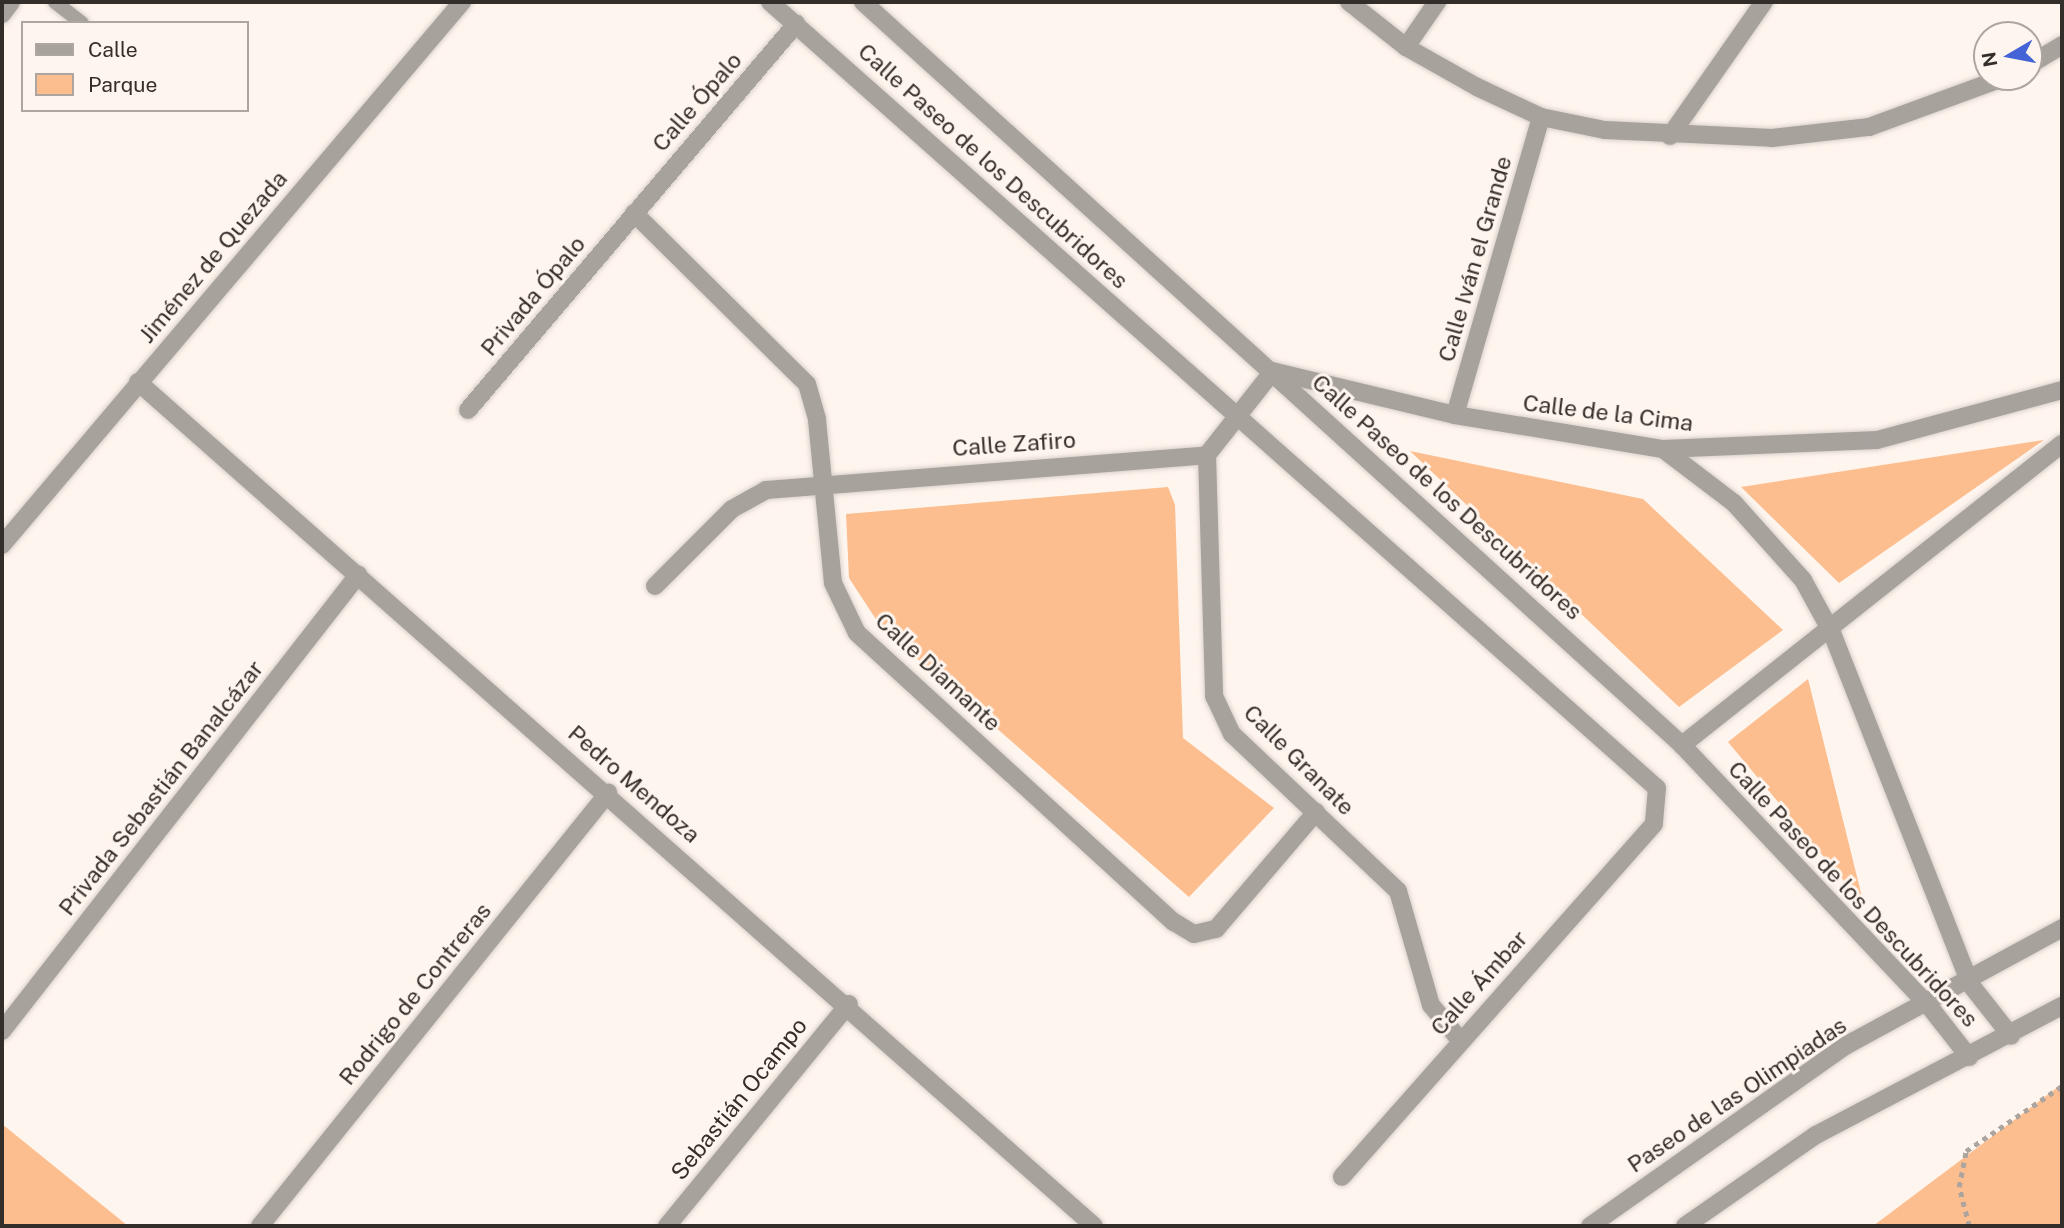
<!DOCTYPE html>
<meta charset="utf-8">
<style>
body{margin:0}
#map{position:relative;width:2064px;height:1228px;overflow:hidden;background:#fef5ee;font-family:"Public Sans",sans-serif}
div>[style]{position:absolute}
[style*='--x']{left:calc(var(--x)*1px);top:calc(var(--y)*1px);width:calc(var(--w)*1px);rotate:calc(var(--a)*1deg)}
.green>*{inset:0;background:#fdbe8f}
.path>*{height:4.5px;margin-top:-2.25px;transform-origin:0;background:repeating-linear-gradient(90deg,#aca49e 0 5px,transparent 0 10px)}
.roads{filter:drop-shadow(0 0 2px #dad1cb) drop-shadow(0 0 2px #dad1cb)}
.service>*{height:14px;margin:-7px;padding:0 7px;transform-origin:7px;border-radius:7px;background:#a8a29d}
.minor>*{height:18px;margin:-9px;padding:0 9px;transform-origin:9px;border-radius:9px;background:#a8a29d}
.tertiary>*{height:18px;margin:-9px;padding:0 9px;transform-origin:9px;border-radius:9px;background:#a8a29d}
span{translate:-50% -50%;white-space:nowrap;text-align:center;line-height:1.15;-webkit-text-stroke:6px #fef5ee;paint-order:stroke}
.street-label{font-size:23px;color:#342e2a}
.frame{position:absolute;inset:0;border:4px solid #342e2a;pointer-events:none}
.legend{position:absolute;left:21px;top:21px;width:228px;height:91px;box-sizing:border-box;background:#fef5ee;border:2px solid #ada5a0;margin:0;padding:9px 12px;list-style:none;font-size:21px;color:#342e2a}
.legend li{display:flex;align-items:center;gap:14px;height:35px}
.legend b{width:35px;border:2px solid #ada5a0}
.north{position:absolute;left:1973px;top:21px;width:70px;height:70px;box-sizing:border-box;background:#fef5ee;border:2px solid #ada5a0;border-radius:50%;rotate:260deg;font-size:19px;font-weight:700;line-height:28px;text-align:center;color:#342e2a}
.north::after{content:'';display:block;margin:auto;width:24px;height:32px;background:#4463d6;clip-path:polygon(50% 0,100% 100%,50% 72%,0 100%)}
</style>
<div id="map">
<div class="green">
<div style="clip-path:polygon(2044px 440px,1839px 583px,1741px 487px)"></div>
<div style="clip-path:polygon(1410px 451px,1643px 499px,1783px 630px,1679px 707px)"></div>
<div style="clip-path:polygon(1168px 487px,1175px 505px,1183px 738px,1274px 808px,1189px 897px,881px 627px,849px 578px,846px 514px)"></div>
<div style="clip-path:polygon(1808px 679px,1864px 905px,1728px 742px)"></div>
<div style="clip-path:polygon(2062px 1084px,2062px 1226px,1873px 1226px)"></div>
<div style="clip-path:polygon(2px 1124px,128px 1226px,2px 1226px)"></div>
</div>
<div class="path">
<div style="--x:1969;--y:1226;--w:40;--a:-104.4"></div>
<div style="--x:1959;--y:1187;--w:37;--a:-79"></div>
<div style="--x:1966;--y:1151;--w:116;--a:-34.1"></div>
</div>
<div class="roads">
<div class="service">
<div style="--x:55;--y:2;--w:34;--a:38"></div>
</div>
<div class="minor">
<div style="--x:770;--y:2;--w:1185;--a:41.55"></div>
<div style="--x:1657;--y:788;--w:36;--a:95"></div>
<div style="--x:1654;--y:824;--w:471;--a:131.5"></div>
<div style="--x:863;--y:2;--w:1106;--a:42.21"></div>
<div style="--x:1682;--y:745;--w:359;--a:46.6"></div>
<div style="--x:1929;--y:1006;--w:65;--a:51.9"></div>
<div style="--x:1349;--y:2;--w:73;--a:38.3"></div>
<div style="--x:1406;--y:47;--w:81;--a:29.4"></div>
<div style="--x:1477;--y:87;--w:71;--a:25.1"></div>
<div style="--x:1541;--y:117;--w:65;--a:11.5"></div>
<div style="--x:1605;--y:130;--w:167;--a:2.7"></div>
<div style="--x:1772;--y:138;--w:98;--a:-6.5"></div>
<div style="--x:1869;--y:127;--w:146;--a:-20.1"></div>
<div style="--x:1406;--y:47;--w:55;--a:-55.4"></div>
<div style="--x:2029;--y:65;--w:39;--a:-31"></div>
<div style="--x:1670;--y:136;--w:164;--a:-55"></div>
<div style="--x:634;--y:213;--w:243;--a:44.7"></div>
<div style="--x:807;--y:384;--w:37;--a:74"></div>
<div style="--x:817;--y:420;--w:164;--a:84.4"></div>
<div style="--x:833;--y:583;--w:55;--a:64.4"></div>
<div style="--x:857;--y:633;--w:429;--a:42.4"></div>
<div style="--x:1174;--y:922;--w:23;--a:31"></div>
<div style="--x:1194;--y:934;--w:23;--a:-13"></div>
<div style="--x:1216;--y:929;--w:154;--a:-49.5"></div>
<div style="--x:1273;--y:371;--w:107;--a:128.2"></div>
<div style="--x:1207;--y:455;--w:241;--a:88.3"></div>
<div style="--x:1214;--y:696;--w:42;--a:64.7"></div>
<div style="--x:1232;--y:734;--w:228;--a:43.4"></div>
<div style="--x:1398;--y:891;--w:119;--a:73.9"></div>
<div style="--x:1431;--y:1005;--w:45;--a:50.4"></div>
<div style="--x:1276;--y:372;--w:184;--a:13.5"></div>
<div style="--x:1455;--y:415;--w:211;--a:9.3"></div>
<div style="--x:1663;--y:449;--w:214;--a:-2.4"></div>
<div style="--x:1877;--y:440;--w:192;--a:-15.1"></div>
<div style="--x:138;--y:382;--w:1275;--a:41.44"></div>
<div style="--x:468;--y:410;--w:507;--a:-49.64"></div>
<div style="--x:1455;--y:415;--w:310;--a:-73.9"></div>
<div style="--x:1663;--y:449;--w:89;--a:37.3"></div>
<div style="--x:1734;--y:503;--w:103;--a:48.1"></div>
<div style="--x:1803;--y:580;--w:60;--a:61.3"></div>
<div style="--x:1832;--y:633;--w:377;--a:68.5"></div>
<div style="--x:1970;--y:984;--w:66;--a:51.7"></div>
<div style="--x:2;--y:545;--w:712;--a:-49.73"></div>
<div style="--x:655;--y:586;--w:109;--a:-45"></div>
<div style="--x:732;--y:509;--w:39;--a:-29"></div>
<div style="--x:766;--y:490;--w:442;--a:-4.5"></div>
<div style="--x:1682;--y:745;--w:485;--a:-38.4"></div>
<div style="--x:2;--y:1031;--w:579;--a:-52.02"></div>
<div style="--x:260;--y:1226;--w:556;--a:-51.21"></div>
<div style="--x:667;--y:1226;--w:287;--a:-50.7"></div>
<div style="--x:1590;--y:1226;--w:312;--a:-35.2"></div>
<div style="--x:1845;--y:1046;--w:247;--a:-28.5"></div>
<div style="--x:1685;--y:1226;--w:160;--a:-34.8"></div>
<div style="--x:1816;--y:1135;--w:278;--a:-27.7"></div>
</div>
<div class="tertiary">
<div style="--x:2;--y:14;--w:15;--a:-53"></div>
</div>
</div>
<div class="street-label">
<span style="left:697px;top:102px;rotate:-49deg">Calle Ópalo</span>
<span style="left:993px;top:166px;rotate:42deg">Calle Paseo de los Descubridores</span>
<span style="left:213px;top:257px;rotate:-50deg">Jiménez de Quezada</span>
<span style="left:1475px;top:259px;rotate:-74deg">Calle Iván el Grande</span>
<span style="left:533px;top:296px;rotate:-50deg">Privada Ópalo</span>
<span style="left:1608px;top:413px;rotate:7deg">Calle de la Cima</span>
<span style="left:1014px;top:444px;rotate:-4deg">Calle Zafiro</span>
<span style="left:1447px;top:497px;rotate:42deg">Calle Paseo de los Descubridores</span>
<span style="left:938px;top:672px;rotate:43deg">Calle Diamante</span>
<span style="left:1299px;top:760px;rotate:45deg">Calle Granate</span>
<span style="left:634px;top:784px;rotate:41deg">Pedro Mendoza</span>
<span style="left:161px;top:788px;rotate:-52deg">Privada Sebastián Banalcázar</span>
<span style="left:1853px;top:894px;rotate:47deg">Calle Paseo de los Descubridores</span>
<span style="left:1479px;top:983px;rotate:-48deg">Calle Ámbar</span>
<span style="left:415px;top:994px;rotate:-51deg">Rodrigo de Contreras</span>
<span style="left:1737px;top:1095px;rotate:-34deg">Paseo de las Olimpiadas</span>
<span style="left:739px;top:1099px;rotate:-51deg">Sebastián Ocampo</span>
</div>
<div class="frame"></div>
<ul class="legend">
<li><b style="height:9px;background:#a8a29d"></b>Calle</li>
<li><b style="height:19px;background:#fdbe8f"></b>Parque</li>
</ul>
<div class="north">N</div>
</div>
